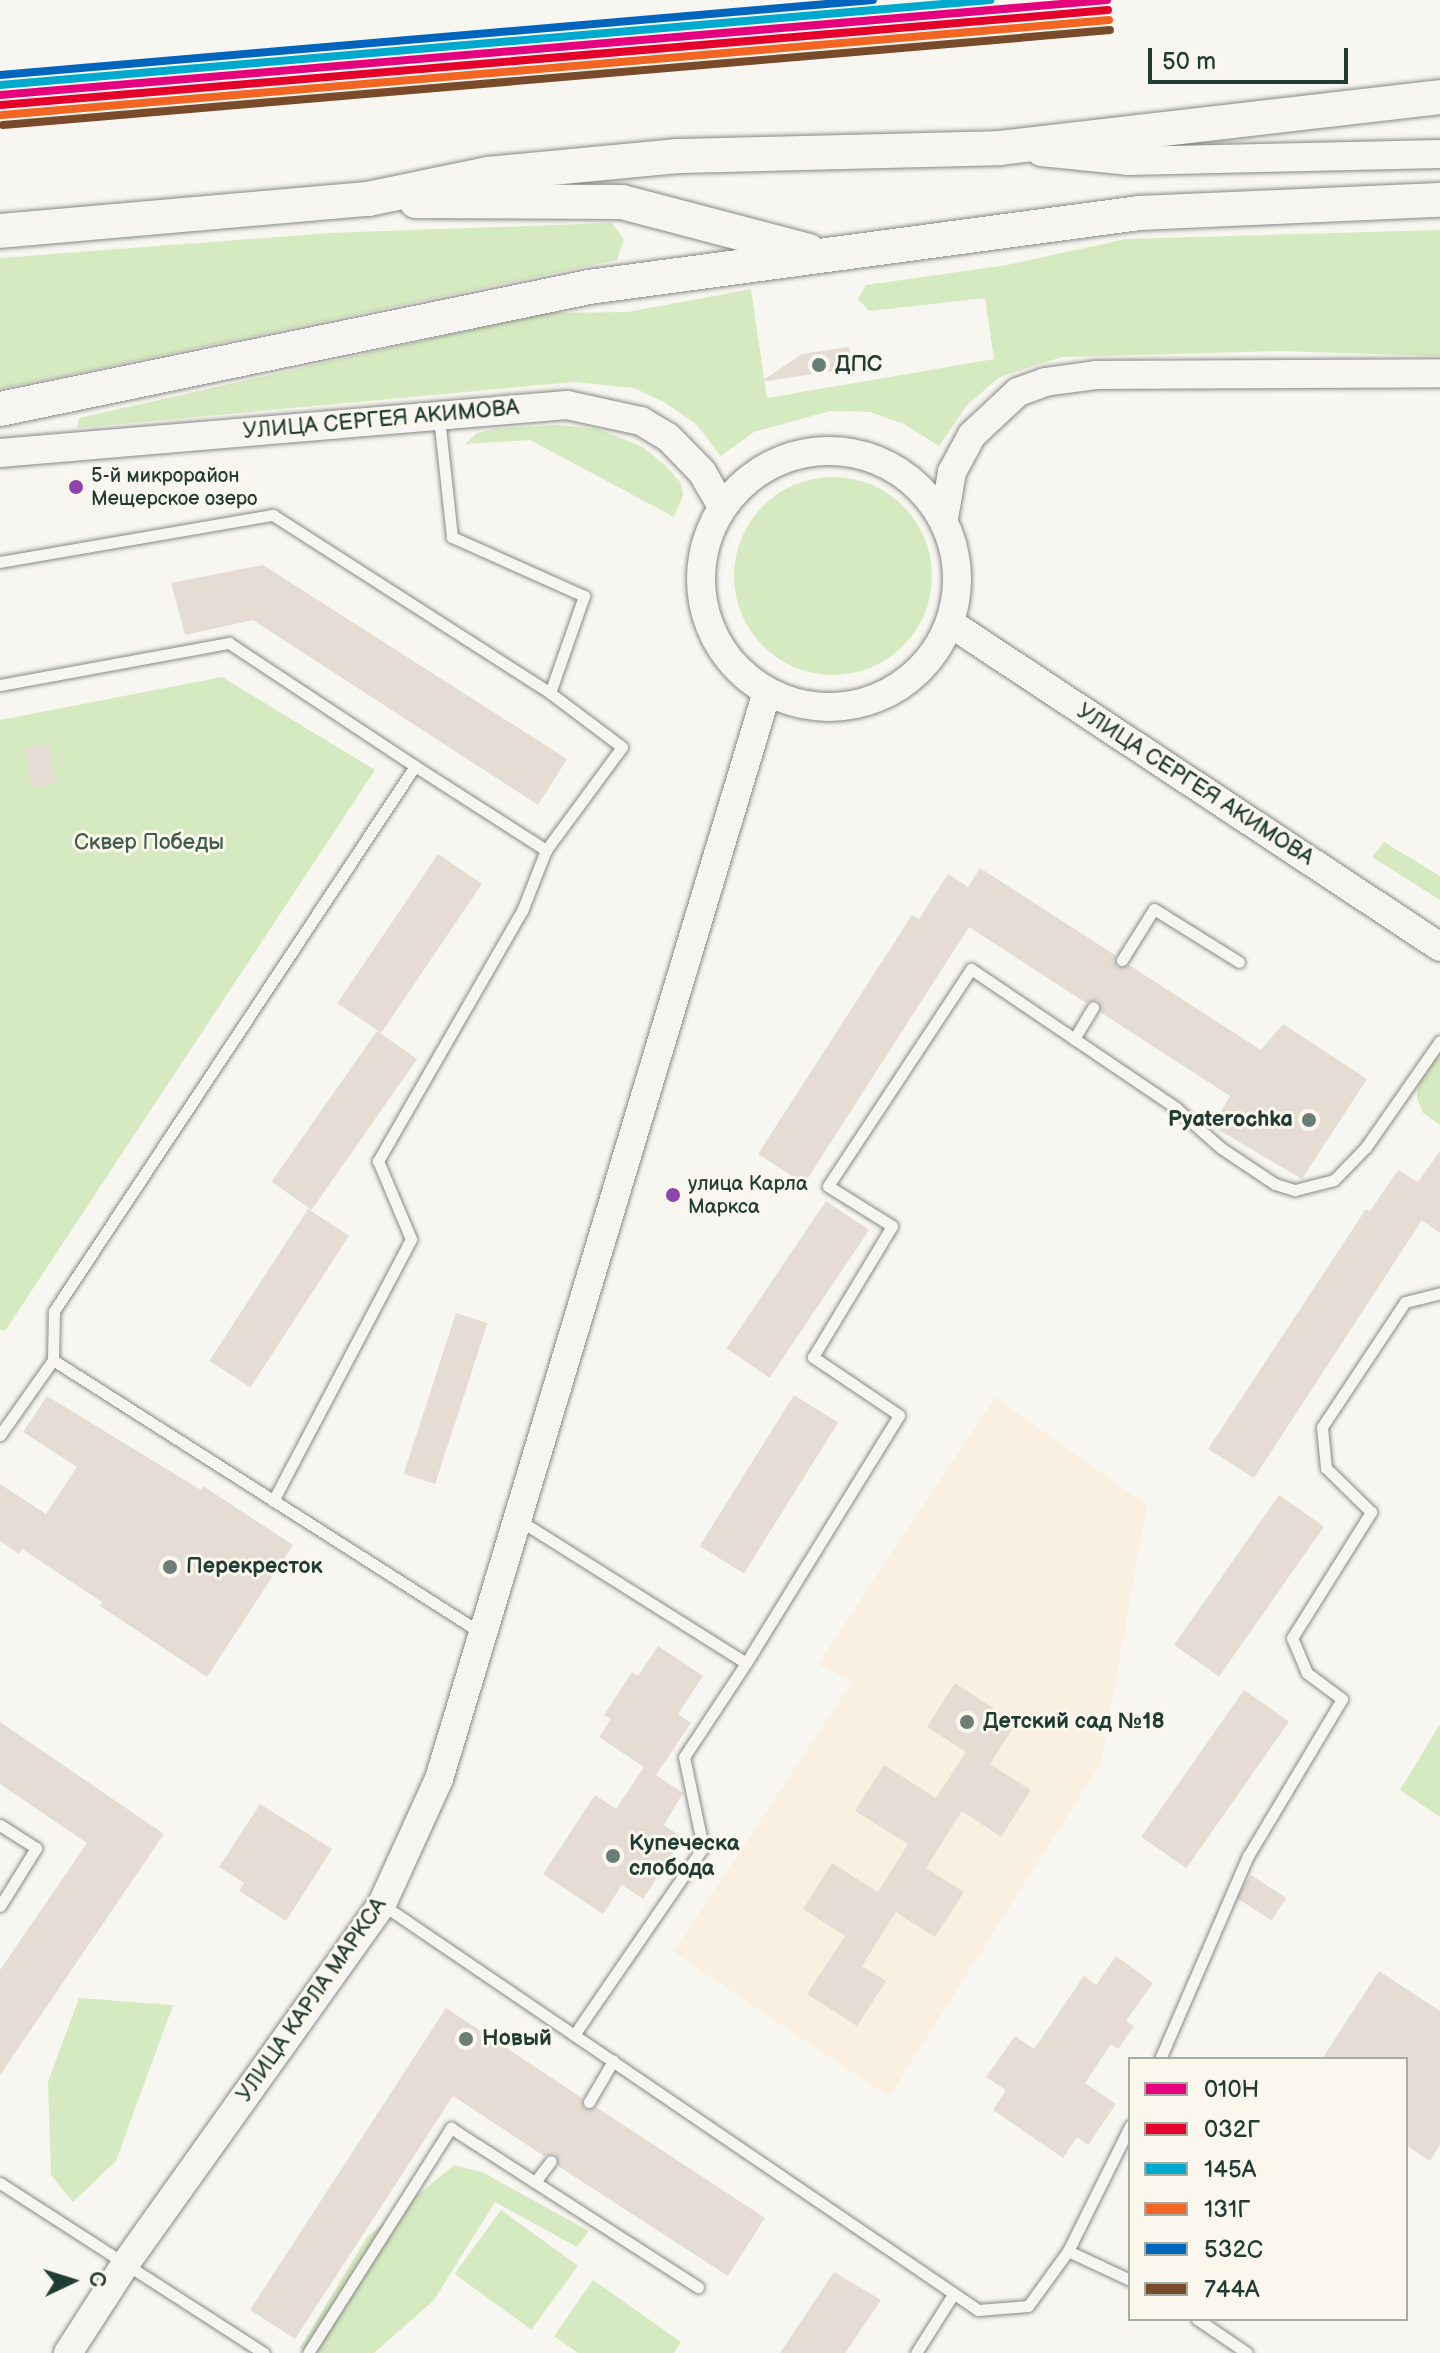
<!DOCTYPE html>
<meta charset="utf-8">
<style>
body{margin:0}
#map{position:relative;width:1440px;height:2353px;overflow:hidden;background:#f8f6f0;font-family:"Balsamiq Sans",sans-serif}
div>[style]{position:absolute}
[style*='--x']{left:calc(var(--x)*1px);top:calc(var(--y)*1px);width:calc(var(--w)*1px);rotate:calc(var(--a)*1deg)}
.built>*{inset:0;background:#f9f0e2}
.green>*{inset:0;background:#d6eac1;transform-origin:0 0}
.round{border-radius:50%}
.building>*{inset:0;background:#e5ddd3;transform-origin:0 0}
.roads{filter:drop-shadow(0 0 2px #868b86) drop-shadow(0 0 2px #868b86)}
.service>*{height:11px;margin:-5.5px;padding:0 5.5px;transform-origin:5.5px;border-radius:5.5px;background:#f6f5f1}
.tertiary>*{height:28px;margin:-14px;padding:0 14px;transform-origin:14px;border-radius:14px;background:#f6f5f1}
.tertiary>.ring{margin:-14px;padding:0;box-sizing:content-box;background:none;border:28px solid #f6f5f1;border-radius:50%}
.primary>*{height:34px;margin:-17px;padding:0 17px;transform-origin:17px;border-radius:17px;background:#f6f5f1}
.rail-1>*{height:8px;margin:-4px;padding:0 4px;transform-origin:4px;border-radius:4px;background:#e5007d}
.rail-2>*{height:8px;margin:-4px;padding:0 4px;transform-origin:4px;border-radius:4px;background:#e4002b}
.rail-3>*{height:8px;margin:-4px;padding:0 4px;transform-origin:4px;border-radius:4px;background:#00a9ce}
.rail-4>*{height:8px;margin:-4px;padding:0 4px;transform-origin:4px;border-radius:4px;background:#f26522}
.rail-5>*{height:8px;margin:-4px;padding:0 4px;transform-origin:4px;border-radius:4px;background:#0065bd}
.rail-6>*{height:8px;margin:-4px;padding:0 4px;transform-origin:4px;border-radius:4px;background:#7a4b2a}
.dots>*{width:22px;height:22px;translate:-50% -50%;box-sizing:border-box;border:4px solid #fbf7ec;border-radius:50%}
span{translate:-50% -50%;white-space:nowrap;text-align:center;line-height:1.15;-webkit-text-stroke:6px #fbf7ec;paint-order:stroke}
.bus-label{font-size:20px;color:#1f3d34}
.left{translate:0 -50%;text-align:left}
.poi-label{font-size:22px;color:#1f3d34;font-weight:700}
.right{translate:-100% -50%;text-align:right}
.street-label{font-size:22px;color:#1f3d34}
.park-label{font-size:22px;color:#3e5e49}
.legend{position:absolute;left:1128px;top:2057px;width:280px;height:264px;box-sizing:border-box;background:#fbf7ec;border:2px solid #a3ada2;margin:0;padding:10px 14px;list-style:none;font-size:24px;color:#1f3d34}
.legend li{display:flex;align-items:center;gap:16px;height:40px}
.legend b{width:40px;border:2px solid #a3ada2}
.north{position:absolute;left:32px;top:2241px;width:80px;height:80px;-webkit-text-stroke:6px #fbf7ec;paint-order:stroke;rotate:86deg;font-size:22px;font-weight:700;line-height:32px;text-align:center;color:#1f3d34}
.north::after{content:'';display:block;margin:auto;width:28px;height:36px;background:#1f3d34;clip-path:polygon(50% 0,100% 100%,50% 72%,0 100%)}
.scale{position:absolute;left:1148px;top:48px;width:200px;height:36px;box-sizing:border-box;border:4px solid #1f3d34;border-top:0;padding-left:10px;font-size:24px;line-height:28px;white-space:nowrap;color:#1f3d34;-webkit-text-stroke:6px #fbf7ec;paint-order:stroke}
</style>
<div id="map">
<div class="built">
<div style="clip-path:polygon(995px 1397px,1147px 1505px,1101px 1763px,889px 2097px,673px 1952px,852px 1682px,818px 1664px)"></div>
</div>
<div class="green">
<div style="clip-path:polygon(612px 223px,624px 239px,617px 260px,0 389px,0 258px,329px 233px)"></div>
<div style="clip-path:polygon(1440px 230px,1440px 356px,1279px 351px,1062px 357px,1000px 377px,968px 404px,939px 446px,904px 424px,870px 412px,830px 411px,754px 432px,721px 456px,696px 424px,664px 402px,634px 388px,574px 382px,77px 428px,79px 418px,545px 313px,628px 312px,751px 289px,767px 398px,994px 359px,985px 298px,869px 311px,858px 299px,866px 285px,1007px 265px,1126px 239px)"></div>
<div style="clip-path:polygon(557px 425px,598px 429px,641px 446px,664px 464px,681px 483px,683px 496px,674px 517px,530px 440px,465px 444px,477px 433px,494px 429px)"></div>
<div class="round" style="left:734px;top:477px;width:198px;height:198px"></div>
<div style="clip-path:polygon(222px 677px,375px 770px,5px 1331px,0 1329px,0 720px)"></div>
<div style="clip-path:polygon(1384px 842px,1440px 876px,1440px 900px,1372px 857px)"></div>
<div style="clip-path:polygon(1440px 1049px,1440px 1125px,1423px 1113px,1417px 1098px,1418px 1083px)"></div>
<div style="clip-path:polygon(1440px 1724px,1440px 1817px,1400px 1790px)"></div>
<div style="clip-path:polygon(79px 1998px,173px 2005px,116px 2161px,73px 2202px,51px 2175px,48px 2082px)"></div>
<div style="clip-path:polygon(454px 2165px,482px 2172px,589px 2231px,577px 2247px,495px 2202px,434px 2300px,374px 2353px,310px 2353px,300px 2348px,367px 2237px)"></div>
<div style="left:501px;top:2210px;width:95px;height:79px;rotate:36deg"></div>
<div style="clip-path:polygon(593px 2280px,681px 2342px,674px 2353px,578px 2353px,554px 2336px)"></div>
</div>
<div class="building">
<div style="clip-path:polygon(849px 347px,853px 368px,760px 382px,802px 354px)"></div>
<div style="clip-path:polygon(263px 565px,567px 759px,538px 805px,253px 620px,185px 635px,171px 583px)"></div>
<div style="left:49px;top:744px;width:40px;height:25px;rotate:81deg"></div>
<div style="left:438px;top:854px;width:53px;height:180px;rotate:34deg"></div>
<div style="clip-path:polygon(980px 868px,1115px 955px,1117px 967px,1129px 965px,1261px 1050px,1283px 1024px,1367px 1079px,1302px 1179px,1212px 1126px,1230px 1096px,1100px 1012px,1098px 1000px,1086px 1003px,969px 927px,804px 1184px,758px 1154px,912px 915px,919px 919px,948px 874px,968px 887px)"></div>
<div style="left:377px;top:1031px;width:49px;height:184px;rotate:35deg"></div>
<div style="clip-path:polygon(1440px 1151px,1440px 1233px,1422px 1220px,1254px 1478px,1208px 1449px,1366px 1209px,1370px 1211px,1398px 1170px,1418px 1182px)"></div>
<div style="left:826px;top:1201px;width:52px;height:178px;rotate:34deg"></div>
<div style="left:308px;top:1209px;width:49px;height:181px;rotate:33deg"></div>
<div style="left:456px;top:1313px;width:33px;height:169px;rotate:18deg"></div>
<div style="left:794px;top:1395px;width:52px;height:178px;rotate:32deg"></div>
<div style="clip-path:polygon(47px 1396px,201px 1490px,203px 1486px,293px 1545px,207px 1677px,100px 1606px,102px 1602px,22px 1549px,19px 1554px,0 1541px,0 1484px,46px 1514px,77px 1467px,23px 1432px)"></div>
<div style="left:1279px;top:1495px;width:55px;height:183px;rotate:35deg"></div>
<div style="clip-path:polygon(658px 1646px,703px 1676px,678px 1714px,691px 1723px,656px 1775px,599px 1737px,611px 1719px,604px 1715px,632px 1672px,638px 1676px)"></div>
<div style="clip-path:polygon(955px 1683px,1016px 1723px,990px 1764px,1031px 1790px,1001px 1837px,962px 1811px,926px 1868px,964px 1892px,935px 1937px,896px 1912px,862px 1966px,886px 1981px,857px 2026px,807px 1994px,845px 1936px,803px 1909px,832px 1863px,878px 1892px,908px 1844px,855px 1811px,884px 1765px,936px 1798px,966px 1752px,927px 1727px)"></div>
<div style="left:1244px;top:1690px;width:55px;height:179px;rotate:35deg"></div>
<div style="clip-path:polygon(0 1722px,164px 1834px,0 2075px,0 1970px,87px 1843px,0 1784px)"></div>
<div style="clip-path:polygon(644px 1767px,683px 1793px,664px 1825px,683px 1838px,643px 1899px,622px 1885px,603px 1914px,543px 1874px,595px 1795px,616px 1809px)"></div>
<div style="clip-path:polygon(260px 1804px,332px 1849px,286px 1921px,239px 1891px,244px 1883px,219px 1867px)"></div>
<div style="left:1251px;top:1875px;width:42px;height:27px;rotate:33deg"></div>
<div style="clip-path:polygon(1116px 1956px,1153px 1983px,1126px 2021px,1134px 2026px,1118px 2049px,1111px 2044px,1085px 2083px,1116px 2104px,1088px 2145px,1077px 2137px,1063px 2158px,993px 2110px,1006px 2090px,986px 2077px,1015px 2036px,1034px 2049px,1084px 1976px,1096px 1985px)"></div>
<div style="clip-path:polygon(1379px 1971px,1440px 2011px,1440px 2145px,1430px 2161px,1406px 2145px,1406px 2059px,1322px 2059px)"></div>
<div style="clip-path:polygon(446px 2008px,582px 2098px,584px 2109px,596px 2107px,765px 2218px,728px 2276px,558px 2166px,555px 2154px,544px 2156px,453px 2096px,295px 2339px,250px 2310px)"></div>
<div style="clip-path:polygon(834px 2272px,881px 2300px,845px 2353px,780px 2353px)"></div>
</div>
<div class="roads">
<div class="service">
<div style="--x:0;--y:562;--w:277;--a:-9.8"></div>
<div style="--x:273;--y:515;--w:329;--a:32.7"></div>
<div style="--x:0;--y:685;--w:233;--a:-10.4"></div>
<div style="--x:229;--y:643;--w:223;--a:33.5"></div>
<div style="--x:415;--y:766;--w:654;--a:123.52"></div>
<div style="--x:54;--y:1311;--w:49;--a:91.2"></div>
<div style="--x:415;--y:766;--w:156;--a:32.7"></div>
<div style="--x:1122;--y:960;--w:60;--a:-57.9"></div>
<div style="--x:1154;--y:909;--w:100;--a:31.9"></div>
<div style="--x:1074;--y:1039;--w:37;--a:-59"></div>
<div style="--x:0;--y:1435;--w:92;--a:-54.8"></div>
<div style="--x:53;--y:1360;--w:510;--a:32.51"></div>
<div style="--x:273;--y:1501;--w:296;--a:-62.2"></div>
<div style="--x:411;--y:1239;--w:85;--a:-112.9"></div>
<div style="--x:378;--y:1161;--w:289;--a:-60.1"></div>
<div style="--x:522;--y:911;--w:66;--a:-68.5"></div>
<div style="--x:546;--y:850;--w:128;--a:-53.6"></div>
<div style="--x:622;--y:747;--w:90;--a:-143.1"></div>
<div style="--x:550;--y:693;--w:103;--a:-70.7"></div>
<div style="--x:584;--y:596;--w:145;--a:-155.9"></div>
<div style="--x:452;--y:537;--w:121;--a:-96.2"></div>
<div style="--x:519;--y:1520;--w:268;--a:32.2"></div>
<div style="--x:746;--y:1663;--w:291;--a:-58.3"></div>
<div style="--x:899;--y:1415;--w:104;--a:-146"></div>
<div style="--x:813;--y:1357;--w:153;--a:-58.9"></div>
<div style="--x:892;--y:1226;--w:75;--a:-148"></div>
<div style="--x:828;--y:1186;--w:260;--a:-56.6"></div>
<div style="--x:971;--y:969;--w:248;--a:34.1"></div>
<div style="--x:1176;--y:1108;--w:60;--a:41.6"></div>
<div style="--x:1221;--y:1148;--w:65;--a:33.7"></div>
<div style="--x:1275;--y:1184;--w:21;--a:17"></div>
<div style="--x:1295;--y:1190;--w:40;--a:-14.4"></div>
<div style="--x:1334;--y:1180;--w:46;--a:-45.9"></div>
<div style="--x:1366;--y:1147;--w:129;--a:-55.1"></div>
<div style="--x:0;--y:1825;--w:43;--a:32.6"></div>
<div style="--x:36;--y:1848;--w:68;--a:121.8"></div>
<div style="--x:383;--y:1905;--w:720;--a:34.24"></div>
<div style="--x:978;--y:2310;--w:50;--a:-4.6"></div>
<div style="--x:1028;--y:2306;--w:68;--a:-54"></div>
<div style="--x:1068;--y:2251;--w:68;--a:25.1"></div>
<div style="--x:574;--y:2035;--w:228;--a:-55.5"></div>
<div style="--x:703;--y:1847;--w:92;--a:-101.9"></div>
<div style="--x:684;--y:1757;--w:113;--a:-56.6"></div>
<div style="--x:1160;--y:2059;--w:221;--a:-66.6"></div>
<div style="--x:1248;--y:1856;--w:183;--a:-59.1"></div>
<div style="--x:1342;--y:1699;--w:44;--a:-143.4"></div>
<div style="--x:1307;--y:1673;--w:38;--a:-113"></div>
<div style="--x:1292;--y:1638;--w:149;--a:-57.9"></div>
<div style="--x:1371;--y:1512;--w:63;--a:-135.6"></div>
<div style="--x:1326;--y:1468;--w:41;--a:-95.6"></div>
<div style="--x:1322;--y:1427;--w:150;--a:-56.4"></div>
<div style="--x:1405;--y:1302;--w:36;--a:-14"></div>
<div style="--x:589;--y:2102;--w:48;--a:-59.7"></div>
<div style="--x:535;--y:2182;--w:26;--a:-53"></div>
<div style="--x:0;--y:2183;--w:314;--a:32.8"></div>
<div style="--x:1068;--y:2251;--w:140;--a:-63.6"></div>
<div style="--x:1197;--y:2319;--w:60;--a:34.2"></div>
<div style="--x:308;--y:2353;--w:267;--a:-57.6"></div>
<div style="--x:451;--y:2128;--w:294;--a:32.8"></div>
<div style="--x:916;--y:2353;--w:67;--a:-57.7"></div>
</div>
<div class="tertiary">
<div style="--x:1041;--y:152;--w:87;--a:5.9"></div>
<div style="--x:1128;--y:161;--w:312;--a:-1.3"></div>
<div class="ring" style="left:701px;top:451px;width:228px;height:228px"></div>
<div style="--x:0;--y:453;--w:569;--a:-4.84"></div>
<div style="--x:567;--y:405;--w:76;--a:12.2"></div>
<div style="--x:641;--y:421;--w:31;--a:31"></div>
<div style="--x:668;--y:437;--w:49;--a:45.8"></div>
<div style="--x:702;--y:472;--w:39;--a:60"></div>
<div style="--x:944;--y:518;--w:47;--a:-80.1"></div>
<div style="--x:952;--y:472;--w:42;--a:-61.6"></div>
<div style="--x:972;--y:435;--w:63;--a:-43.1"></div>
<div style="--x:1018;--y:392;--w:29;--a:-20"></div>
<div style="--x:1045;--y:382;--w:51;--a:-7.8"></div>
<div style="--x:1096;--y:375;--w:344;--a:-0.3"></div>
<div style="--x:950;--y:623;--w:587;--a:33.47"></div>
<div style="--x:68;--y:2353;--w:107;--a:-57.2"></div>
<div style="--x:126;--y:2263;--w:441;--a:-54.5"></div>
<div style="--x:382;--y:1904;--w:137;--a:-65.5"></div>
<div style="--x:439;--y:1779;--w:1132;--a:-73.21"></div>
</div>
<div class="primary">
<div style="--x:416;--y:201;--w:206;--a:0.3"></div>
<div style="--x:622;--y:202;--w:193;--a:14.7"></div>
<div style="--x:0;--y:231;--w:369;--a:-5"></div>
<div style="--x:368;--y:199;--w:123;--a:-11.8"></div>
<div style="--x:488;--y:174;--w:191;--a:-5.4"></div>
<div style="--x:678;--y:156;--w:322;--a:-1.4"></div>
<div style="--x:1000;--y:148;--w:443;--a:-6.6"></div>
<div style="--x:0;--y:409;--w:602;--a:-11.7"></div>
<div style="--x:589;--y:287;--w:555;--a:-7.66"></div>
<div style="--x:1139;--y:213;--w:301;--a:-2.5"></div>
</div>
</div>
<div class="rail-1">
<div style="--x:0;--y:95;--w:1111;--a:-4.9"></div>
</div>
<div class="rail-2">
<div style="--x:1;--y:105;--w:1111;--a:-4.9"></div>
</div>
<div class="rail-3">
<div style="--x:0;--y:85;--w:994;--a:-4.91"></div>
</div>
<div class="rail-4">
<div style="--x:2;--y:115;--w:1111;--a:-4.9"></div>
</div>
<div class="rail-5">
<div style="--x:0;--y:75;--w:876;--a:-4.91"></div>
</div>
<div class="rail-6">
<div style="--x:3;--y:125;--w:1111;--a:-4.9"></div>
</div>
<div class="dots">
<div style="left:819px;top:365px;background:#6b7e76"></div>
<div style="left:76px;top:487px;background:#8e44ad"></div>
<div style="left:1309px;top:1120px;background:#6b7e76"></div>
<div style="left:673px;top:1195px;background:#8e44ad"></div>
<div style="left:170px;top:1567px;background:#6b7e76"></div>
<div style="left:967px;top:1722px;background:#6b7e76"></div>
<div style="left:613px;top:1856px;background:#6b7e76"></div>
<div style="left:466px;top:2039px;background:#6b7e76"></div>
</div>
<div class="bus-label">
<span class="left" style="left:91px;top:488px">5-й микрорайон<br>Мещерское озеро</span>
<span class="left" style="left:688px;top:1196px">улица Карла<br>Маркса</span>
</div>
<div class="poi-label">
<span class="left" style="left:835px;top:365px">ДПС</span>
<span class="right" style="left:1293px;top:1120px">Pyaterochka</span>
<span class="left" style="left:186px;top:1567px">Перекресток</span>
<span class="left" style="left:983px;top:1722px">Детский сад №18</span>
<span class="left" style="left:629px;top:1856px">Купеческа<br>слобода</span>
<span class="left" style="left:482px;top:2039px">Новый</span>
</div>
<div class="street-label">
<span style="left:381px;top:420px;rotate:-5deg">УЛИЦА СЕРГЕЯ АКИМОВА</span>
<span style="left:1195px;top:785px;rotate:33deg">УЛИЦА СЕРГЕЯ АКИМОВА</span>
<span style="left:312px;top:2000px;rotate:-55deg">УЛИЦА КАРЛА МАРКСА</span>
</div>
<div class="park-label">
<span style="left:149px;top:843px">Сквер Победы</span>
</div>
<ul class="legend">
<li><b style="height:10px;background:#e5007d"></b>010Н</li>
<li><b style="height:10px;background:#e4002b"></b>032Г</li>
<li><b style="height:10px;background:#00a9ce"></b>145А</li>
<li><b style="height:10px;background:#f26522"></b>131Г</li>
<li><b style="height:10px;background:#0065bd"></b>532С</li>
<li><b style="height:10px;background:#7a4b2a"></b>744А</li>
</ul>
<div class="north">С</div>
<div class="scale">50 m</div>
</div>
